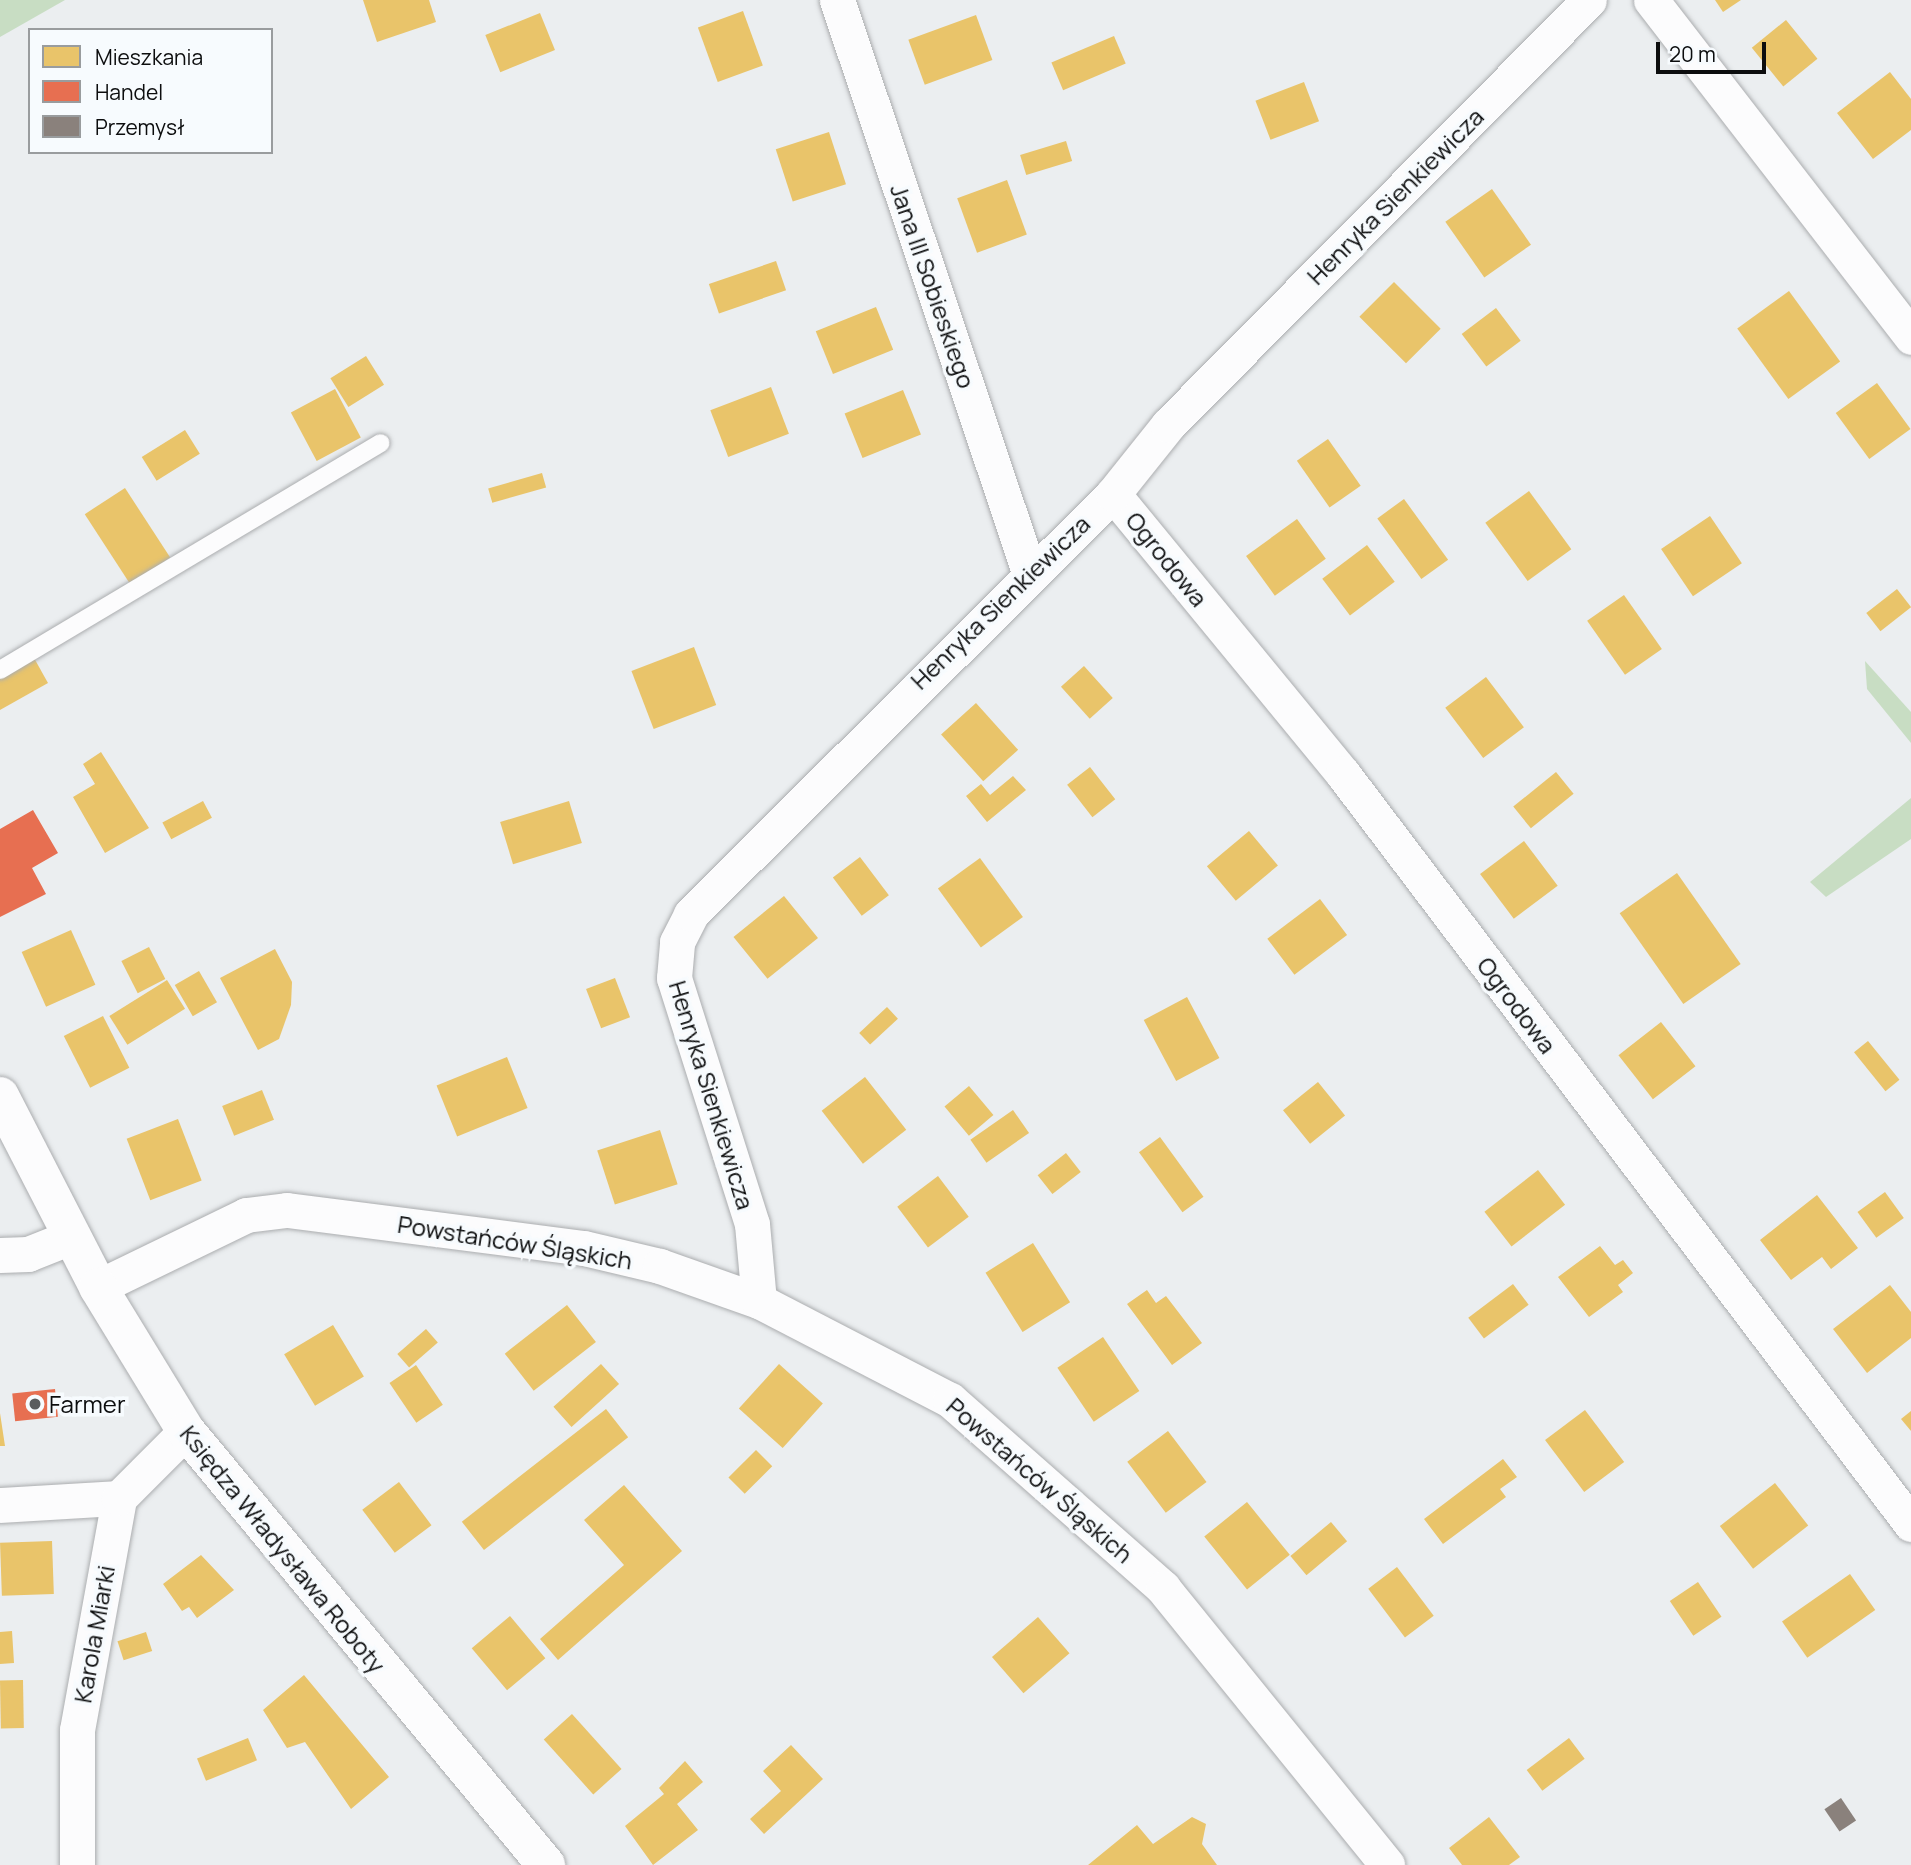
<!DOCTYPE html>
<meta charset="utf-8">
<style>
body{margin:0}
#map{position:relative;width:1911px;height:1865px;overflow:hidden;background:#ebeef0;font-family:Manrope,sans-serif}
div>[style]{position:absolute}
[style*='--x']{left:calc(var(--x)*1px);top:calc(var(--y)*1px);width:calc(var(--w)*1px);rotate:calc(var(--a)*1deg)}
.green>*{inset:0;background:#c8ddc3}
.homes>*{inset:0;background:#e9c46a;transform-origin:0 0}
.shops>*{inset:0;background:#e76f51;transform-origin:0 0}
.industry>*{inset:0;background:#8a817c;transform-origin:0 0}
.roads{filter:drop-shadow(0 0 2px #abadaf) drop-shadow(0 0 2px #abadaf)}
.lane>*{height:18px;margin:-9px;padding:0 9px;transform-origin:9px;border-radius:9px;background:#fcfcfd}
.street>*{height:35px;margin:-17.5px;padding:0 17.5px;transform-origin:17.5px;border-radius:17.5px;background:#fcfcfd}
.secondary>*{height:38px;margin:-19px;padding:0 19px;transform-origin:19px;border-radius:19px;background:#fcfcfd}
.dots>*{width:19px;height:19px;translate:-50% -50%;box-sizing:border-box;border:4px solid #f7fbfe;border-radius:50%}
span{translate:-50% -50%;white-space:nowrap;text-align:center;line-height:1.15;-webkit-text-stroke:7px #f7fbfe;paint-order:stroke}
.street-label{font-size:24px;color:#0c0d0e}
.poi-label{font-size:24px;color:#0c0d0e}
.left{translate:0 -50%;text-align:left}
.legend{position:absolute;left:28px;top:28px;width:245px;height:126px;box-sizing:border-box;background:#f7fbfe;border:2px solid #999c9e;margin:0;padding:9px 12px;list-style:none;font-size:21px;color:#0c0d0e}
.legend li{display:flex;align-items:center;gap:14px;height:35px}
.legend b{width:35px;border:2px solid #999c9e}
.scale{position:absolute;left:1656px;top:42px;width:110px;height:32px;box-sizing:border-box;border:4px solid #0c0d0e;border-top:0;padding-left:9px;font-size:21px;line-height:24px;white-space:nowrap;color:#0c0d0e;-webkit-text-stroke:5px #f7fbfe;paint-order:stroke}
</style>
<div id="map">
<div class="green">
<div style="clip-path:polygon(0 0,65px 0,0 37px)"></div>
<div style="clip-path:polygon(1865px 661px,1911px 712px,1911px 743px,1867px 689px)"></div>
<div style="clip-path:polygon(1911px 798px,1911px 839px,1826px 897px,1810px 882px)"></div>
</div>
<div class="homes">
<div style="clip-path:polygon(363px 0,429px 0,436px 22px,377px 42px)"></div>
<div style="clip-path:polygon(1715px 0,1741px 0,1723px 12px)"></div>
<div style="left:743px;top:11px;width:58px;height:48px;rotate:70deg"></div>
<div style="left:540px;top:13px;width:40px;height:59px;rotate:68deg"></div>
<div style="left:976px;top:15px;width:48px;height:72px;rotate:70deg"></div>
<div style="left:1786px;top:20px;width:50px;height:44px;rotate:51deg"></div>
<div style="left:1114px;top:36px;width:30px;height:68px;rotate:67deg"></div>
<div style="clip-path:polygon(1890px 72px,1911px 99px,1911px 130px,1873px 159px,1837px 113px)"></div>
<div style="left:1304px;top:82px;width:42px;height:52px;rotate:69deg"></div>
<div style="left:829px;top:132px;width:55px;height:56px;rotate:72deg"></div>
<div style="left:1066px;top:141px;width:21px;height:48px;rotate:73deg"></div>
<div style="left:1007px;top:180px;width:58px;height:53px;rotate:70deg"></div>
<div style="left:1492px;top:189px;width:68px;height:57px;rotate:55deg"></div>
<div style="left:776px;top:261px;width:31px;height:71px;rotate:71deg"></div>
<div style="left:1394px;top:282px;width:66px;height:49px;rotate:45deg"></div>
<div style="left:1789px;top:291px;width:87px;height:64px;rotate:54deg"></div>
<div style="left:876px;top:307px;width:46px;height:65px;rotate:68deg"></div>
<div style="left:1496px;top:308px;width:41px;height:43px;rotate:53deg"></div>
<div style="left:366px;top:356px;width:34px;height:42px;rotate:58deg"></div>
<div style="left:1877px;top:383px;width:57px;height:51px;rotate:54deg"></div>
<div style="left:771px;top:387px;width:50px;height:65px;rotate:69deg"></div>
<div style="left:335px;top:389px;width:55px;height:50px;rotate:62deg"></div>
<div style="left:903px;top:390px;width:48px;height:63px;rotate:68deg"></div>
<div style="left:185px;top:430px;width:28px;height:51px;rotate:58deg"></div>
<div style="left:1328px;top:439px;width:57px;height:38px;rotate:55deg"></div>
<div style="left:542px;top:473px;width:15px;height:56px;rotate:74deg"></div>
<div style="left:125px;top:488px;width:83px;height:48px;rotate:57deg"></div>
<div style="left:1529px;top:491px;width:72px;height:54px;rotate:54deg"></div>
<div style="left:1404px;top:499px;width:75px;height:33px;rotate:54deg"></div>
<div style="left:1710px;top:516px;width:57px;height:59px;rotate:56deg"></div>
<div style="left:1297px;top:519px;width:49px;height:63px;rotate:54deg"></div>
<div style="left:1367px;top:545px;width:46px;height:56px;rotate:53deg"></div>
<div style="left:1897px;top:589px;width:23px;height:39px;rotate:52deg"></div>
<div style="left:1624px;top:595px;width:66px;height:45px;rotate:55deg"></div>
<div style="left:694px;top:647px;width:62px;height:67px;rotate:69deg"></div>
<div style="clip-path:polygon(34px 658px,48px 683px,0 710px,0 676px)"></div>
<div style="left:1084px;top:666px;width:43px;height:31px;rotate:48deg"></div>
<div style="left:1486px;top:677px;width:63px;height:51px;rotate:53deg"></div>
<div style="left:976px;top:703px;width:63px;height:47px;rotate:48deg"></div>
<div style="clip-path:polygon(101px 752px,149px 828px,105px 853px,73px 797px,95px 784px,83px 764px)"></div>
<div style="left:1090px;top:767px;width:41px;height:29px;rotate:52deg"></div>
<div style="left:1556px;top:772px;width:28px;height:55px;rotate:51deg"></div>
<div style="clip-path:polygon(1013px 776px,1026px 790px,987px 822px,966px 796px,981px 784px,990px 795px)"></div>
<div style="left:203px;top:801px;width:19px;height:46px;rotate:62deg"></div>
<div style="left:569px;top:801px;width:44px;height:72px;rotate:73deg"></div>
<div style="left:1249px;top:831px;width:45px;height:55px;rotate:50deg"></div>
<div style="left:1524px;top:841px;width:56px;height:55px;rotate:53deg"></div>
<div style="left:860px;top:857px;width:48px;height:34px;rotate:53deg"></div>
<div style="left:980px;top:858px;width:73px;height:52px;rotate:54deg"></div>
<div style="left:1677px;top:873px;width:111px;height:70px;rotate:55deg"></div>
<div style="left:784px;top:896px;width:54px;height:65px;rotate:51deg"></div>
<div style="left:1320px;top:899px;width:45px;height:66px;rotate:53deg"></div>
<div style="left:71px;top:930px;width:60px;height:54px;rotate:66deg"></div>
<div style="left:149px;top:947px;width:36px;height:31px;rotate:63deg"></div>
<div style="clip-path:polygon(275px 949px,292px 982px,291px 1005px,279px 1039px,258px 1050px,220px 978px)"></div>
<div style="left:199px;top:971px;width:36px;height:28px;rotate:60deg"></div>
<div style="left:615px;top:978px;width:42px;height:31px;rotate:69deg"></div>
<div style="left:167px;top:980px;width:34px;height:68px;rotate:58deg"></div>
<div style="left:1187px;top:997px;width:69px;height:49px;rotate:62deg"></div>
<div style="left:887px;top:1007px;width:16px;height:38px;rotate:47deg"></div>
<div style="left:103px;top:1016px;width:58px;height:44px;rotate:63deg"></div>
<div style="left:1661px;top:1022px;width:56px;height:54px;rotate:52deg"></div>
<div style="left:1868px;top:1041px;width:50px;height:18px;rotate:51deg"></div>
<div style="left:507px;top:1057px;width:55px;height:76px;rotate:68deg"></div>
<div style="left:865px;top:1077px;width:67px;height:55px;rotate:52deg"></div>
<div style="left:1318px;top:1082px;width:43px;height:45px;rotate:51deg"></div>
<div style="left:969px;top:1086px;width:38px;height:32px;rotate:50deg"></div>
<div style="left:262px;top:1090px;width:32px;height:43px;rotate:68deg"></div>
<div style="left:1013px;top:1110px;width:28px;height:52px;rotate:55deg"></div>
<div style="left:178px;top:1119px;width:66px;height:55px;rotate:69deg"></div>
<div style="left:660px;top:1130px;width:57px;height:66px;rotate:72deg"></div>
<div style="left:1160px;top:1137px;width:74px;height:26px;rotate:54deg"></div>
<div style="left:1066px;top:1153px;width:24px;height:36px;rotate:52deg"></div>
<div style="left:1538px;top:1170px;width:44px;height:68px;rotate:52deg"></div>
<div style="left:938px;top:1176px;width:51px;height:51px;rotate:53deg"></div>
<div style="left:1885px;top:1192px;width:32px;height:34px;rotate:54deg"></div>
<div style="clip-path:polygon(1817px 1195px,1858px 1248px,1831px 1269px,1822px 1257px,1791px 1280px,1760px 1240px)"></div>
<div style="left:1033px;top:1243px;width:70px;height:56px;rotate:58deg"></div>
<div style="clip-path:polygon(1600px 1246px,1615px 1265px,1623px 1260px,1633px 1273px,1618px 1285px,1623px 1292px,1589px 1317px,1558px 1277px)"></div>
<div style="left:1513px;top:1284px;width:26px;height:56px;rotate:53deg"></div>
<div style="clip-path:polygon(1890px 1285px,1911px 1312px,1911px 1338px,1867px 1373px,1833px 1329px)"></div>
<div style="clip-path:polygon(1147px 1290px,1156px 1303px,1166px 1296px,1202px 1343px,1172px 1365px,1127px 1304px)"></div>
<div style="left:567px;top:1305px;width:47px;height:79px;rotate:52deg"></div>
<div style="left:333px;top:1325px;width:60px;height:57px;rotate:59deg"></div>
<div style="left:426px;top:1329px;width:18px;height:38px;rotate:49deg"></div>
<div style="left:1103px;top:1337px;width:65px;height:55px;rotate:56deg"></div>
<div style="left:601px;top:1364px;width:27px;height:64px;rotate:48deg"></div>
<div style="left:779px;top:1364px;width:59px;height:60px;rotate:42deg"></div>
<div style="left:416px;top:1365px;width:48px;height:32px;rotate:56deg"></div>
<div style="left:606px;top:1409px;width:36px;height:183px;rotate:52deg"></div>
<div style="left:1585px;top:1410px;width:65px;height:50px;rotate:53deg"></div>
<div style="clip-path:polygon(1911px 1411px,1911px 1431px,1901px 1419px)"></div>
<div style="clip-path:polygon(0 1413px,5px 1446px,0 1446px)"></div>
<div style="left:1168px;top:1431px;width:64px;height:51px;rotate:53deg"></div>
<div style="left:756px;top:1450px;width:23px;height:39px;rotate:45deg"></div>
<div style="clip-path:polygon(1503px 1459px,1517px 1477px,1500px 1489px,1506px 1497px,1443px 1544px,1424px 1519px)"></div>
<div style="left:399px;top:1482px;width:54px;height:46px;rotate:53deg"></div>
<div style="left:1775px;top:1483px;width:54px;height:70px;rotate:52deg"></div>
<div style="clip-path:polygon(624px 1485px,682px 1551px,558px 1660px,540px 1639px,624px 1565px,584px 1520px)"></div>
<div style="left:1247px;top:1502px;width:68px;height:55px;rotate:51deg"></div>
<div style="left:1331px;top:1522px;width:25px;height:53px;rotate:50deg"></div>
<div style="left:52px;top:1541px;width:53px;height:52px;rotate:88deg"></div>
<div style="clip-path:polygon(201px 1555px,234px 1590px,197px 1618px,189px 1607px,182px 1611px,163px 1584px)"></div>
<div style="left:1397px;top:1567px;width:61px;height:36px;rotate:53deg"></div>
<div style="left:1850px;top:1574px;width:44px;height:83px;rotate:55deg"></div>
<div style="left:1698px;top:1582px;width:42px;height:34px;rotate:56deg"></div>
<div style="left:510px;top:1616px;width:55px;height:50px;rotate:50deg"></div>
<div style="left:1038px;top:1617px;width:48px;height:61px;rotate:49deg"></div>
<div style="clip-path:polygon(12px 1631px,14px 1663px,0 1664px,0 1632px)"></div>
<div style="left:146px;top:1632px;width:20px;height:30px;rotate:72deg"></div>
<div style="clip-path:polygon(304px 1675px,389px 1777px,351px 1809px,305px 1742px,287px 1748px,263px 1710px)"></div>
<div style="left:23px;top:1680px;width:48px;height:23px;rotate:89deg"></div>
<div style="left:572px;top:1714px;width:74px;height:38px;rotate:48deg"></div>
<div style="left:248px;top:1738px;width:24px;height:55px;rotate:68deg"></div>
<div style="left:1569px;top:1738px;width:26px;height:53px;rotate:53deg"></div>
<div style="clip-path:polygon(791px 1745px,823px 1779px,764px 1834px,750px 1819px,781px 1791px,763px 1771px)"></div>
<div style="clip-path:polygon(685px 1761px,703px 1782px,677px 1804px,698px 1830px,653px 1865px,625px 1826px,664px 1794px,659px 1788px)"></div>
<div style="clip-path:polygon(1192px 1817px,1206px 1824px,1202px 1844px,1217px 1865px,1088px 1865px,1137px 1825px,1153px 1844px)"></div>
<div style="clip-path:polygon(1489px 1817px,1520px 1857px,1509px 1865px,1462px 1865px,1449px 1848px)"></div>
</div>
<div class="shops">
<div style="clip-path:polygon(33px 810px,58px 853px,32px 868px,46px 894px,0 917px,0 829px)"></div>
<div style="left:55px;top:1389px;width:28px;height:43px;rotate:84deg"></div>
</div>
<div class="industry">
<div style="left:1841px;top:1798px;width:27px;height:20px;rotate:56deg"></div>
</div>
<div class="roads">
<div class="lane">
<div style="--x:0;--y:670;--w:443;--a:-30.8"></div>
</div>
<div class="street">
<div style="--x:837;--y:0;--w:603;--a:71.44"></div>
<div style="--x:1651;--y:0;--w:426;--a:52.3"></div>
<div style="--x:1113;--y:494;--w:362;--a:50.6"></div>
<div style="--x:1343;--y:774;--w:941;--a:52.86"></div>
<div style="--x:0;--y:1255;--w:28;--a:-2"></div>
<div style="--x:28;--y:1254;--w:46;--a:-21.6"></div>
<div style="--x:98;--y:1287;--w:165;--a:-25.9"></div>
<div style="--x:246;--y:1215;--w:41;--a:-7"></div>
<div style="--x:287;--y:1210;--w:299;--a:7.3"></div>
<div style="--x:584;--y:1248;--w:78;--a:13.3"></div>
<div style="--x:660;--y:1266;--w:105;--a:19.5"></div>
<div style="--x:759;--y:1301;--w:215;--a:27.4"></div>
<div style="--x:950;--y:1400;--w:284;--a:41.4"></div>
<div style="--x:1163;--y:1588;--w:356;--a:51"></div>
<div style="--x:759;--y:1301;--w:77;--a:-95.2"></div>
<div style="--x:752;--y:1224;--w:258;--a:-107.6"></div>
<div style="--x:674;--y:978;--w:36;--a:-85"></div>
<div style="--x:677;--y:942;--w:31;--a:-63"></div>
<div style="--x:691;--y:914;--w:595;--a:-44.86"></div>
<div style="--x:1113;--y:494;--w:88;--a:-51.4"></div>
<div style="--x:1168;--y:425;--w:598;--a:-45.27"></div>
<div style="--x:0;--y:1505;--w:119;--a:-3.4"></div>
<div style="--x:77;--y:1865;--w:135;--a:-90"></div>
<div style="--x:77;--y:1730;--w:236;--a:-79.7"></div>
<div style="--x:119;--y:1498;--w:95;--a:-45"></div>
</div>
<div class="secondary">
<div style="--x:0;--y:1096;--w:215;--a:62.8"></div>
<div style="--x:98;--y:1287;--w:169;--a:58.6"></div>
<div style="--x:186;--y:1431;--w:564;--a:50.32"></div>
</div>
</div>
<div class="dots">
<div style="left:35px;top:1404px;background:#5a5c5d"></div>
</div>
<div class="street-label">
<span style="left:1395px;top:196px;rotate:-45deg">Henryka Sienkiewicza</span>
<span style="left:933px;top:286px;rotate:71deg">Jana III Sobieskiego</span>
<span style="left:1167px;top:559px;rotate:51deg">Ogrodowa</span>
<span style="left:1000px;top:602px;rotate:-44deg">Henryka Sienkiewicza</span>
<span style="left:1517px;top:1005px;rotate:53deg">Ogrodowa</span>
<span style="left:712px;top:1095px;rotate:73deg">Henryka Sienkiewicza</span>
<span style="left:515px;top:1242px;rotate:9deg">Powstańców Śląskich</span>
<span style="left:1040px;top:1480px;rotate:41deg">Powstańców Śląskich</span>
<span style="left:283px;top:1549px;rotate:51deg">Księdza Władysława Roboty</span>
<span style="left:94px;top:1634px;rotate:-80deg">Karola Miarki</span>
</div>
<div class="poi-label">
<span class="left" style="left:49px;top:1404px">Farmer</span>
</div>
<ul class="legend">
<li><b style="height:19px;background:#e9c46a"></b>Mieszkania</li>
<li><b style="height:19px;background:#e76f51"></b>Handel</li>
<li><b style="height:19px;background:#8a817c"></b>Przemysł</li>
</ul>
<div class="scale">20 m</div>
</div>
